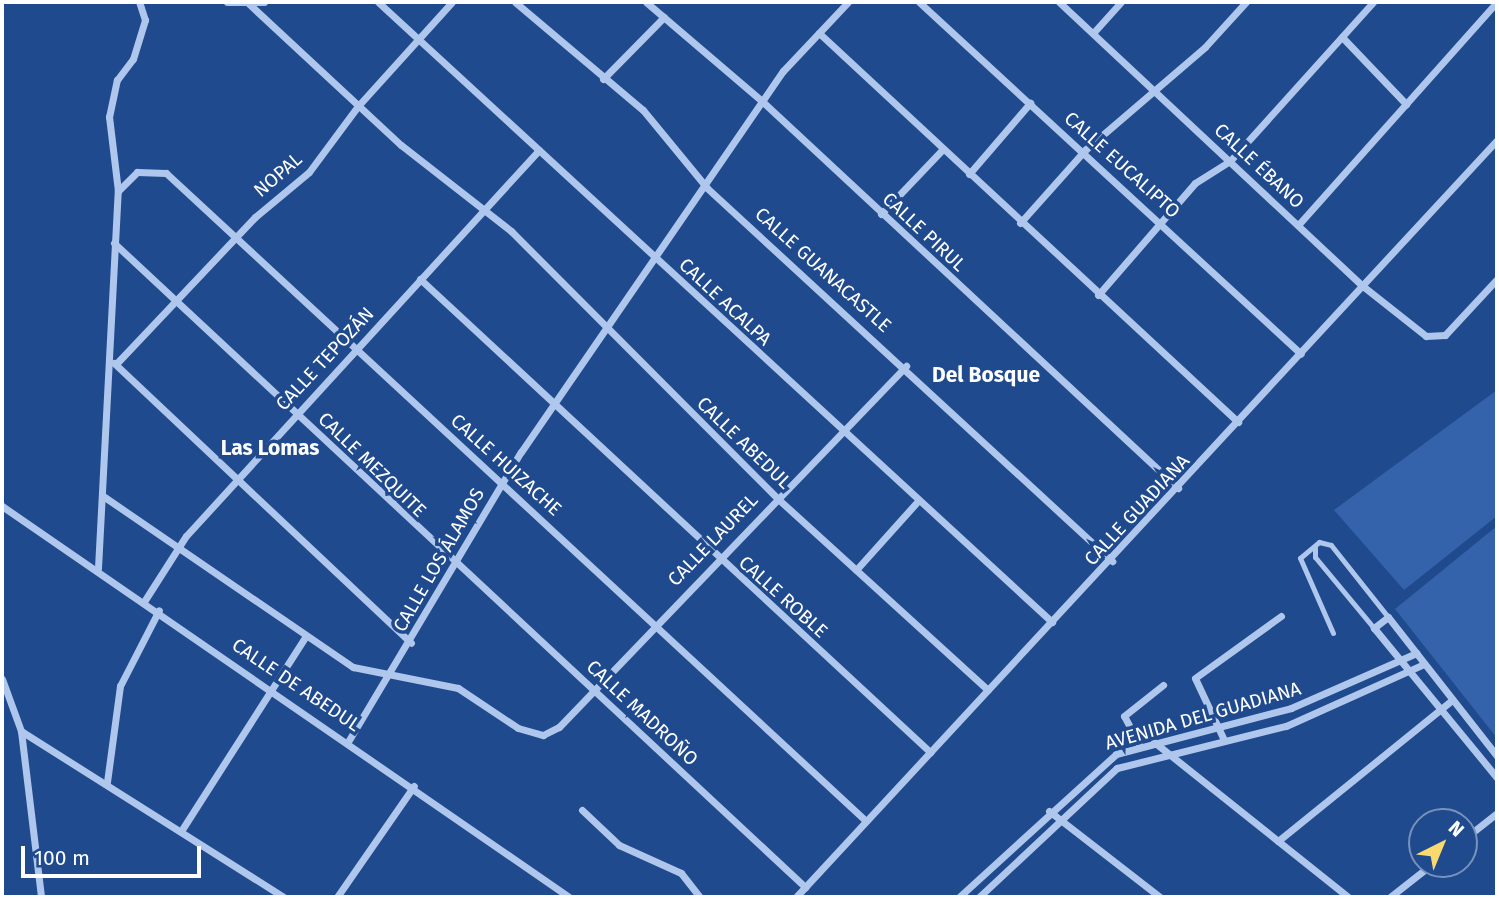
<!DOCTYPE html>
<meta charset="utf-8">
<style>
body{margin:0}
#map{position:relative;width:1499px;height:899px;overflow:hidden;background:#204a8e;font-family:"Fira Sans",sans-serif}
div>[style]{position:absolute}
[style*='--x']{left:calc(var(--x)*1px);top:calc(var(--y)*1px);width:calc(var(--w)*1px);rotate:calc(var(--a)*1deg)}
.green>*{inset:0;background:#3463ab}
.lane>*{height:5px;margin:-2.5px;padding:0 2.5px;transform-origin:2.5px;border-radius:2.5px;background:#afc7ec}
.street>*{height:7px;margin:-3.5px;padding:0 3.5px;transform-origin:3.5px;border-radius:3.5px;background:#afc7ec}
span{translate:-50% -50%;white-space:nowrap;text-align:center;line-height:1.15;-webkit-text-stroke:7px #204a8e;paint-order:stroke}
.street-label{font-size:19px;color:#fff}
.neighbourhood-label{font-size:21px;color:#fff;font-weight:700}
.frame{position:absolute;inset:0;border:4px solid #fff;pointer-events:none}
.north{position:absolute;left:1408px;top:808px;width:70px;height:70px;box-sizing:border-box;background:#204a8e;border:2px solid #7992bb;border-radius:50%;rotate:43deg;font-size:19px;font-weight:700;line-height:28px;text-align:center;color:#fff}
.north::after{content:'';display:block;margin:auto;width:24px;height:32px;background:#fad96f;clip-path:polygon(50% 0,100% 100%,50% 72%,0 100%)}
.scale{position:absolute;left:21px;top:846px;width:180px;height:32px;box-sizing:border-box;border:4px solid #fff;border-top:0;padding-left:9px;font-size:21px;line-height:24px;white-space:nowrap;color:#fff;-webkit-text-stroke:5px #204a8e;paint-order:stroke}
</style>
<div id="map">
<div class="green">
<div style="clip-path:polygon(1497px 390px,1497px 516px,1404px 590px,1334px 510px)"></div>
<div style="clip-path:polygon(1497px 526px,1497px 738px,1395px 609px)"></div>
</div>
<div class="lane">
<div style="--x:1315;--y:548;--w:9;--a:90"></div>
<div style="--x:1315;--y:557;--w:92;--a:50.3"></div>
<div style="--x:1333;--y:633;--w:82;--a:-113.7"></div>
<div style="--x:1300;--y:558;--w:25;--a:-40"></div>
<div style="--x:1319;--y:542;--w:12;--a:14"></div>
<div style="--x:1331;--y:545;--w:92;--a:51.6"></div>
</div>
<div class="street">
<div style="--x:227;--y:2;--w:37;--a:0"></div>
<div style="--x:378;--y:2;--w:916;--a:42.61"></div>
<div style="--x:515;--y:2;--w:167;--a:40.2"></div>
<div style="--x:643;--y:110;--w:101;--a:50.6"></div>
<div style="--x:707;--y:188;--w:551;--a:42.64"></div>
<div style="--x:646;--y:2;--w:154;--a:40.5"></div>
<div style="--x:763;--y:102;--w:567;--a:42.93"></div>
<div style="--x:919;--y:2;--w:519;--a:42.66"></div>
<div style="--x:1059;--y:2;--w:417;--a:43.1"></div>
<div style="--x:1364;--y:287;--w:79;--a:38.3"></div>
<div style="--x:1426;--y:336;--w:19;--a:-3"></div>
<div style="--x:1445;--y:335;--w:76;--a:-47.1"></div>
<div style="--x:248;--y:3;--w:209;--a:42.9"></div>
<div style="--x:401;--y:145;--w:140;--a:38"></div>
<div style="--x:511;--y:231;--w:377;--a:45.1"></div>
<div style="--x:777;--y:498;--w:285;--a:42.3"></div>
<div style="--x:1094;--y:32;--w:40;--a:-48"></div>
<div style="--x:819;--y:33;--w:572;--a:42.87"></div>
<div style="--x:1342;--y:37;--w:93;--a:46.3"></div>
<div style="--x:603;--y:79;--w:87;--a:-45.5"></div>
<div style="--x:969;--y:174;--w:94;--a:-49.3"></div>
<div style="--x:118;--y:191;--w:27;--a:-45"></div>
<div style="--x:137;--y:172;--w:29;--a:2"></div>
<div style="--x:166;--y:173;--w:952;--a:42.79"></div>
<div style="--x:881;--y:214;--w:90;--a:-46.4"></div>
<div style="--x:1020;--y:223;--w:98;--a:-48.3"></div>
<div style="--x:1085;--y:150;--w:158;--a:-40.6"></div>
<div style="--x:1205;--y:47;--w:61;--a:-47.7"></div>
<div style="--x:1299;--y:224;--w:297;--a:-48.3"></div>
<div style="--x:114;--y:243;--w:945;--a:42.98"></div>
<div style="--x:420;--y:279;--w:696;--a:42.84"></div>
<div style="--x:1098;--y:295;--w:148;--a:-49.1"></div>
<div style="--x:1195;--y:183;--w:41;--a:-32.2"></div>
<div style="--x:1230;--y:161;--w:214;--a:-48"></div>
<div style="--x:114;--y:363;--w:408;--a:43.3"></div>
<div style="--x:116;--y:364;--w:202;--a:-46.6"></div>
<div style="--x:255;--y:217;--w:70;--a:-39.8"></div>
<div style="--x:309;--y:172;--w:82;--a:-53.4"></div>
<div style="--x:358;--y:106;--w:140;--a:-47.9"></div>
<div style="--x:103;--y:496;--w:303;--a:34.4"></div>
<div style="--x:353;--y:667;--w:107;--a:11.3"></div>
<div style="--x:458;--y:688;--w:72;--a:33.7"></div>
<div style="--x:518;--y:728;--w:26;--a:16"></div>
<div style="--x:543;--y:735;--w:18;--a:-27"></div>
<div style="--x:559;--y:727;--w:501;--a:-46.13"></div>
<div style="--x:2;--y:506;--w:689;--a:34.59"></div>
<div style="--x:98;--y:568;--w:378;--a:-87"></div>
<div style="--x:118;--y:191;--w:75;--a:-96.9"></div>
<div style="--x:109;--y:117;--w:38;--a:-78"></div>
<div style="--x:117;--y:80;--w:26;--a:-53"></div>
<div style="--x:133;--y:59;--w:41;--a:-72.9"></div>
<div style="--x:145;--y:20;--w:19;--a:-108"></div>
<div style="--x:856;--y:570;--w:93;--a:-48.1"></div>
<div style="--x:145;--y:600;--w:76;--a:-57.4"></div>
<div style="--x:186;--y:536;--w:523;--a:-47.56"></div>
<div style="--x:2;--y:679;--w:55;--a:69.9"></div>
<div style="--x:21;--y:731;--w:167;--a:83.1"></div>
<div style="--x:21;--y:731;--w:311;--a:32.3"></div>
<div style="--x:349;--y:740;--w:335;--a:-59.2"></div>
<div style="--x:521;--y:452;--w:462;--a:-55.5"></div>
<div style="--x:783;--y:71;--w:95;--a:-46.7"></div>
<div style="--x:1224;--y:740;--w:68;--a:-115.1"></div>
<div style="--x:1195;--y:678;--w:106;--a:-35.8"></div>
<div style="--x:1154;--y:742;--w:248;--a:38.6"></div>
<div style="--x:1140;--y:746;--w:34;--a:-118"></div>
<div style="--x:1124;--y:716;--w:50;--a:-38.5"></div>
<div style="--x:1497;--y:756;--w:177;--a:-128.1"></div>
<div style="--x:1388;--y:617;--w:18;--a:142"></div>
<div style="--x:1374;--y:628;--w:194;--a:50.6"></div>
<div style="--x:107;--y:782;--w:97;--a:-82.3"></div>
<div style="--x:120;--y:686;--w:85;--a:-62.8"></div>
<div style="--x:582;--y:810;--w:51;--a:43.4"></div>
<div style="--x:619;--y:845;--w:68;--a:24.3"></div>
<div style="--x:681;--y:873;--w:31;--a:52"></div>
<div style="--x:1049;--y:811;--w:140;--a:37.8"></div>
<div style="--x:183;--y:828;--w:227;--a:-57.4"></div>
<div style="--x:1464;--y:839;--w:42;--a:-38.2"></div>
<div style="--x:1278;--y:841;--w:224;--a:-39"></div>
<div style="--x:337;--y:897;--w:135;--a:-55.3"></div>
<div style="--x:796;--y:897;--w:1032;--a:-47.2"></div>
<div style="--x:959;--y:897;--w:212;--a:-42.3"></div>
<div style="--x:1116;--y:754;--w:181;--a:-14.7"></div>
<div style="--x:1291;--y:708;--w:137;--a:-23.7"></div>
<div style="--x:979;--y:897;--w:189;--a:-43.1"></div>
<div style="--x:1117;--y:768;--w:174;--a:-14"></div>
<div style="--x:1286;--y:726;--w:151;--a:-24.2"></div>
<div style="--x:1390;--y:897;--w:53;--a:-38.2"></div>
</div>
<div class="street-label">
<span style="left:1122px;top:165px;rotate:42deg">CALLE EUCALIPTO</span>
<span style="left:1259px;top:166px;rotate:43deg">CALLE ÉBANO</span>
<span style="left:278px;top:175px;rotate:-41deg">NOPAL</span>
<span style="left:924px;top:232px;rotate:43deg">CALLE PIRUL</span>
<span style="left:823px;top:270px;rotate:42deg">CALLE GUANACASTLE</span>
<span style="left:725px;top:302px;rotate:43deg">CALLE ACALPA</span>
<span style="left:325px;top:359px;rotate:-47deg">CALLE TEPOZÁN</span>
<span style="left:744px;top:443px;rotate:44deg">CALLE ABEDUL</span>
<span style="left:372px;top:465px;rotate:44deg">CALLE MEZQUITE</span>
<span style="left:506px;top:465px;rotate:42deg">CALLE HUIZACHE</span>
<span style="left:1137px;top:510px;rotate:-47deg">CALLE GUADIANA</span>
<span style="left:713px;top:540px;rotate:-46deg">CALLE LAUREL</span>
<span style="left:439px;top:560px;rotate:-60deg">CALLE LOS ÁLAMOS</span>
<span style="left:783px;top:597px;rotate:42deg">CALLE ROBLE</span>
<span style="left:296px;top:685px;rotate:34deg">CALLE DE ABEDUL</span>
<span style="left:642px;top:713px;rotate:43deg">CALLE MADROÑO</span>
<span style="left:1203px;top:716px;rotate:-16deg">AVENIDA DEL GUADIANA</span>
</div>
<div class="neighbourhood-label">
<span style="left:986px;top:375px">Del Bosque</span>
<span style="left:270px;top:448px">Las Lomas</span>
</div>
<div class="frame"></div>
<div class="north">N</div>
<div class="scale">100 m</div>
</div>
